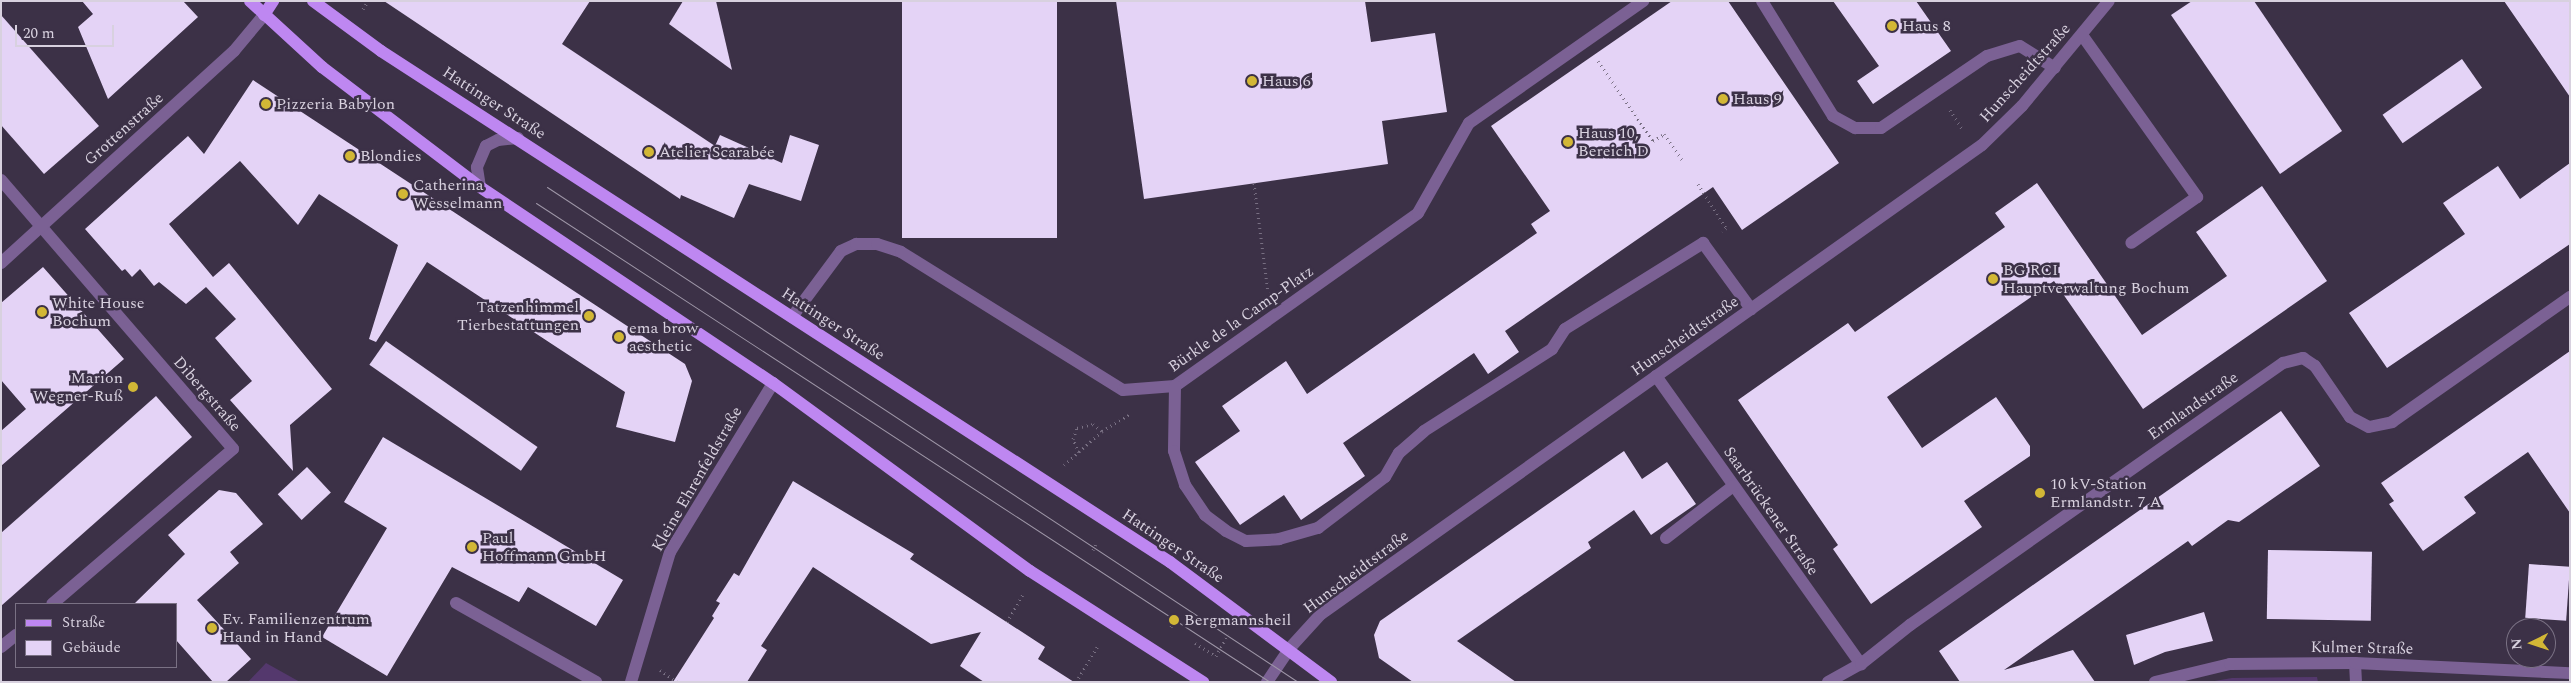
<!DOCTYPE html>
<meta charset="utf-8">
<style>
body{margin:0}
#map{position:relative;width:2571px;height:683px;overflow:hidden;background:#3c3147;font-family:Spectral,serif}
div>[style]{position:absolute}
[style*='--x']{left:calc(var(--x)*1px);top:calc(var(--y)*1px);width:calc(var(--w)*1px);rotate:calc(var(--a)*1deg)}
.green>*{inset:0;background:#54386d}
.building>*{inset:0;background:#e4d3f6;transform-origin:0 0}
.path>*{height:3px;margin-top:-1.5px;transform-origin:0;background:repeating-linear-gradient(90deg,#786f82 0 1px,transparent 0 5px)}
.minor>*{height:12px;margin:-6px;padding:0 6px;transform-origin:6px;border-radius:6px;background:#7b6194}
.major>*{height:12px;margin:-6px;padding:0 6px;transform-origin:6px;border-radius:6px;background:#be87f1}
.tram>*{height:1px;margin:-0.5px;padding:0 0.5px;transform-origin:0.5px;border-radius:0.5px;background:#9e96a7}
.dots>*{width:14px;height:14px;translate:-50% -50%;box-sizing:border-box;border:2px solid #3c3147;border-radius:50%}
span{translate:-50% -50%;white-space:nowrap;text-align:center;line-height:1.15;-webkit-text-stroke:5px #3c3147;paint-order:stroke}
.poi-label{font-size:16px;color:#d8d1df}
.left{translate:0 -50%;text-align:left}
.right{translate:-100% -50%;text-align:right}
.street-label{font-size:16px;color:#d8d1df}
.frame{position:absolute;inset:0;border:2px solid #d8d1df;pointer-events:none}
.legend{position:absolute;left:15px;top:603px;width:162px;height:65px;box-sizing:border-box;background:#3c3147;border:1px solid #7a7184;margin:0;padding:6px 9px;list-style:none;font-size:15px;color:#d8d1df}
.legend li{display:flex;align-items:center;gap:10px;height:25px}
.legend b{width:25px;border:1px solid #7a7184}
.north{position:absolute;left:2506px;top:618px;width:50px;height:50px;box-sizing:border-box;background:#3c3147;border:1px solid #7a7184;border-radius:50%;rotate:266deg;font-size:14px;font-weight:700;line-height:20px;text-align:center;color:#d8d1df}
.north::after{content:'';display:block;margin:auto;width:18px;height:22px;background:#d2b736;clip-path:polygon(50% 0,100% 100%,50% 72%,0 100%)}
.scale{position:absolute;left:15px;top:25px;width:99px;height:22px;box-sizing:border-box;border:2px solid #d8d1df;border-top:0;padding-left:6px;font-size:15px;line-height:18px;white-space:nowrap;color:#d8d1df;-webkit-text-stroke:4px #3c3147;paint-order:stroke}
</style>
<div id="map">
<div class="green">
<div style="clip-path:polygon(266px 663px,300px 682px,248px 682px)"></div>
<div style="clip-path:polygon(2317px 677px,2318px 682px,2209px 682px,2232px 678px)"></div>
</div>
<div class="building">
<div style="clip-path:polygon(82px 1px,183px 1px,198px 17px,108px 99px,78px 27px,93px 14px)"></div>
<div style="clip-path:polygon(384px 1px,590px 1px,562px 44px,715px 146px,720px 135px,782px 163px,790px 135px,819px 145px,801px 201px,749px 184px,734px 218px,681px 195px,680px 199px)"></div>
<div style="clip-path:polygon(683px 1px,716px 1px,732px 70px,669px 24px)"></div>
<div style="left:902px;top:1px;width:155px;height:237px"></div>
<div style="clip-path:polygon(1116px 1px,1365px 1px,1371px 42px,1435px 33px,1447px 112px,1382px 121px,1388px 164px,1144px 199px)"></div>
<div style="clip-path:polygon(1672px 1px,1728px 1px,1839px 163px,1742px 230px,1713px 187px,1505px 331px,1519px 352px,1488px 374px,1474px 353px,1343px 443px,1365px 476px,1301px 520px,1284px 495px,1240px 525px,1195px 462px,1240px 431px,1222px 406px,1286px 361px,1307px 394px,1537px 233px,1531px 224px,1550px 211px,1491px 126px)"></div>
<div style="clip-path:polygon(1833px 1px,1916px 1px,1951px 51px,1873px 104px,1857px 81px,1879px 66px)"></div>
<div style="clip-path:polygon(2192px 1px,2254px 1px,2342px 131px,2280px 174px,2171px 15px)"></div>
<div style="clip-path:polygon(2504px 1px,2570px 1px,2570px 97px,2544px 59px)"></div>
<div style="clip-path:polygon(1px 15px,99px 126px,44px 174px,1px 125px)"></div>
<div style="left:2462px;top:59px;width:35px;height:97px;rotate:55deg"></div>
<div style="clip-path:polygon(253px 80px,685px 364px,692px 381px,675px 442px,616px 427px,625px 392px,427px 262px,376px 342px,369px 339px,398px 245px,319px 194px,298px 225px,240px 161px,169px 224px,213px 277px,229px 263px,332px 389px,290px 425px,293px 471px,230px 400px,252px 381px,215px 338px,236px 319px,206px 287px,186px 304px,159px 282px,154px 286px,140px 269px,132px 277px,125px 269px,122px 271px,85px 229px,188px 136px,204px 154px)"></div>
<div style="clip-path:polygon(2570px 163px,2570px 244px,2387px 368px,2349px 313px,2465px 234px,2443px 203px,2498px 166px,2520px 199px)"></div>
<div style="clip-path:polygon(2037px 183px,2142px 335px,2227px 276px,2196px 232px,2262px 186px,2327px 281px,2143px 409px,2054px 281px,1887px 397px,1922px 448px,1996px 397px,2030px 446px,2030px 456px,1964px 501px,1982px 527px,1871px 604px,1833px 549px,1838px 545px,1738px 400px,1848px 323px,1855px 332px,2005px 227px,1995px 213px)"></div>
<div style="clip-path:polygon(43px 267px,124px 359px,1px 466px,1px 431px,26px 409px,1px 380px,1px 303px)"></div>
<div style="left:386px;top:341px;width:185px;height:29px;rotate:35deg"></div>
<div style="clip-path:polygon(2570px 351px,2570px 513px,2528px 452px,2464px 497px,2476px 513px,2423px 551px,2389px 504px,2394px 501px,2381px 483px)"></div>
<div style="clip-path:polygon(156px 396px,192px 437px,1px 606px,1px 533px)"></div>
<div style="clip-path:polygon(2281px 411px,2320px 466px,2239px 522px,2228px 520px,2192px 546px,2188px 541px,2004px 670px,2073px 650px,2095px 682px,1960px 682px,1939px 651px)"></div>
<div style="clip-path:polygon(383px 437px,623px 580px,596px 626px,528px 587px,519px 602px,452px 567px,387px 676px,322px 637px,387px 528px,344px 502px)"></div>
<div style="clip-path:polygon(1624px 451px,1642px 479px,1667px 462px,1696px 504px,1651px 535px,1634px 510px,1588px 542px,1591px 548px,1457px 641px,1516px 682px,1413px 682px,1379px 658px,1374px 635px,1380px 621px)"></div>
<div style="left:307px;top:467px;width:35px;height:40px;rotate:47deg"></div>
<div style="clip-path:polygon(793px 481px,914px 554px,910px 559px,1045px 647px,1038px 659px,1074px 682px,984px 682px,960px 666px,981px 632px,931px 644px,813px 567px,761px 646px,767px 650px,747px 682px,673px 682px,714px 618px,712px 616px,720px 603px,716px 601px,734px 573px,739px 576px)"></div>
<div style="clip-path:polygon(219px 490px,236px 493px,263px 524px,230px 552px,239px 563px,197px 600px,251px 659px,226px 682px,213px 682px,176px 640px,176px 604px,134px 604px,185px 554px,168px 535px)"></div>
<div style="left:2268px;top:550px;width:104px;height:69px;rotate:1deg"></div>
<div style="left:2529px;top:564px;width:41px;height:54px;rotate:4deg"></div>
<div style="clip-path:polygon(2204px 612px,2213px 641px,2165px 652px,2134px 665px,2126px 635px)"></div>
</div>
<div class="path">
<div style="--x:363;--y:9;--w:9;--a:-58"></div>
<div style="--x:1598;--y:61;--w:97;--a:55.5"></div>
<div style="--x:1653;--y:141;--w:13;--a:-32"></div>
<div style="--x:1664;--y:134;--w:32;--a:55"></div>
<div style="--x:1950;--y:110;--w:24;--a:57"></div>
<div style="--x:1254;--y:183;--w:110;--a:82.7"></div>
<div style="--x:1698;--y:184;--w:52;--a:57.5"></div>
<div style="--x:1726;--y:228;--w:5;--a:143"></div>
<div style="--x:1079;--y:452;--w:14;--a:-115"></div>
<div style="--x:1073;--y:439;--w:12;--a:-70"></div>
<div style="--x:1077;--y:428;--w:16;--a:-14"></div>
<div style="--x:1093;--y:424;--w:11;--a:38"></div>
<div style="--x:1064;--y:465;--w:51;--a:-41.8"></div>
<div style="--x:1102;--y:431;--w:33;--a:-31"></div>
<div style="--x:1093;--y:550;--w:8;--a:-67"></div>
<div style="--x:1007;--y:622;--w:32;--a:-60"></div>
<div style="--x:1171;--y:627;--w:8;--a:-67"></div>
<div style="--x:1195;--y:643;--w:25;--a:32"></div>
<div style="--x:1216;--y:656;--w:25;--a:-61"></div>
<div style="--x:660;--y:670;--w:21;--a:35"></div>
<div style="--x:1076;--y:682;--w:44;--a:-58.8"></div>
</div>
<div class="minor">
<div style="--x:1762;--y:1;--w:135;--a:58.3"></div>
<div style="--x:1833;--y:116;--w:25;--a:29"></div>
<div style="--x:1855;--y:128;--w:26;--a:0"></div>
<div style="--x:1881;--y:128;--w:128;--a:-34.2"></div>
<div style="--x:1987;--y:56;--w:34;--a:-17"></div>
<div style="--x:2020;--y:46;--w:41;--a:32.2"></div>
<div style="--x:2082;--y:35;--w:199;--a:54.6"></div>
<div style="--x:2197;--y:197;--w:80;--a:145.1"></div>
<div style="--x:1;--y:180;--w:355;--a:49.2"></div>
<div style="--x:233;--y:449;--w:238;--a:139.4"></div>
<div style="--x:480;--y:187;--w:20;--a:-99"></div>
<div style="--x:477;--y:167;--w:23;--a:-67"></div>
<div style="--x:486;--y:146;--w:13;--a:-27"></div>
<div style="--x:498;--y:140;--w:20;--a:-6"></div>
<div style="--x:1;--y:263;--w:315;--a:-42.3"></div>
<div style="--x:234;--y:51;--w:47;--a:-50.2"></div>
<div style="--x:792;--y:317;--w:82;--a:-53.4"></div>
<div style="--x:841;--y:251;--w:17;--a:-25"></div>
<div style="--x:856;--y:244;--w:21;--a:0"></div>
<div style="--x:877;--y:244;--w:25;--a:18"></div>
<div style="--x:901;--y:252;--w:261;--a:31.9"></div>
<div style="--x:1123;--y:390;--w:52;--a:-4.4"></div>
<div style="--x:1175;--y:386;--w:298;--a:-35.4"></div>
<div style="--x:1418;--y:213;--w:103;--a:-60.5"></div>
<div style="--x:1469;--y:123;--w:213;--a:-35"></div>
<div style="--x:1656;--y:376;--w:354;--a:54.6"></div>
<div style="--x:1175;--y:386;--w:65;--a:90.9"></div>
<div style="--x:1174;--y:451;--w:36;--a:72"></div>
<div style="--x:1185;--y:485;--w:36;--a:56"></div>
<div style="--x:1205;--y:515;--w:26;--a:37"></div>
<div style="--x:1226;--y:531;--w:22;--a:27"></div>
<div style="--x:1246;--y:541;--w:33;--a:-3"></div>
<div style="--x:1279;--y:539;--w:41;--a:-15.8"></div>
<div style="--x:1318;--y:528;--w:84;--a:-37.3"></div>
<div style="--x:1385;--y:477;--w:28;--a:-60"></div>
<div style="--x:1399;--y:453;--w:33;--a:-41"></div>
<div style="--x:1424;--y:431;--w:152;--a:-32.6"></div>
<div style="--x:1552;--y:349;--w:24;--a:-57"></div>
<div style="--x:1565;--y:329;--w:163;--a:-31.9"></div>
<div style="--x:1703;--y:243;--w:82;--a:54"></div>
<div style="--x:1666;--y:538;--w:85;--a:-37.8"></div>
<div style="--x:456;--y:603;--w:161;--a:29.4"></div>
<div style="--x:1;--y:647;--w:19;--a:-39"></div>
<div style="--x:2355;--y:663;--w:19;--a:87"></div>
<div style="--x:631;--y:682;--w:136;--a:-73.3"></div>
<div style="--x:670;--y:552;--w:198;--a:-58.6"></div>
<div style="--x:1267;--y:682;--w:40;--a:-56"></div>
<div style="--x:1289;--y:649;--w:47;--a:-47.6"></div>
<div style="--x:1321;--y:614;--w:810;--a:-35.36"></div>
<div style="--x:1982;--y:145;--w:56;--a:-44.3"></div>
<div style="--x:2022;--y:106;--w:136;--a:-50.4"></div>
<div style="--x:1828;--y:682;--w:38;--a:-29"></div>
<div style="--x:1861;--y:664;--w:63;--a:-38.5"></div>
<div style="--x:1910;--y:625;--w:456;--a:-35.1"></div>
<div style="--x:2283;--y:363;--w:21;--a:-14"></div>
<div style="--x:2303;--y:358;--w:14;--a:34"></div>
<div style="--x:2315;--y:366;--w:62;--a:55.5"></div>
<div style="--x:2350;--y:417;--w:21;--a:28"></div>
<div style="--x:2369;--y:427;--w:24;--a:-12"></div>
<div style="--x:2392;--y:422;--w:218;--a:-35.1"></div>
<div style="--x:2155;--y:682;--w:77;--a:-13.5"></div>
<div style="--x:2230;--y:664;--w:125;--a:-0.5"></div>
<div style="--x:2355;--y:663;--w:215;--a:2.7"></div>
</div>
<div class="major">
<div style="--x:250;--y:1;--w:98;--a:42.5"></div>
<div style="--x:322;--y:67;--w:198;--a:37.2"></div>
<div style="--x:480;--y:187;--w:353;--a:33.8"></div>
<div style="--x:773;--y:383;--w:318;--a:36.2"></div>
<div style="--x:1030;--y:571;--w:206;--a:32.7"></div>
<div style="--x:313;--y:1;--w:84;--a:36.3"></div>
<div style="--x:381;--y:51;--w:940;--a:32.93"></div>
<div style="--x:1170;--y:562;--w:201;--a:36.7"></div>
<div style="--x:264;--y:15;--w:17;--a:-57"></div>
</div>
<div class="tram">
<div style="--x:547;--y:187;--w:899;--a:33.39"></div>
<div style="--x:536;--y:203;--w:876;--a:33.13"></div>
</div>
<div class="dots">
<div style="left:1892px;top:26px;background:#d2b736"></div>
<div style="left:1252px;top:81px;background:#d2b736"></div>
<div style="left:1723px;top:99px;background:#d2b736"></div>
<div style="left:266px;top:104px;background:#d2b736"></div>
<div style="left:1568px;top:142px;background:#d2b736"></div>
<div style="left:649px;top:152px;background:#d2b736"></div>
<div style="left:350px;top:156px;background:#d2b736"></div>
<div style="left:403px;top:194px;background:#d2b736"></div>
<div style="left:1993px;top:279px;background:#d2b736"></div>
<div style="left:42px;top:312px;background:#d2b736"></div>
<div style="left:589px;top:316px;background:#d2b736"></div>
<div style="left:619px;top:337px;background:#d2b736"></div>
<div style="left:133px;top:387px;background:#d2b736"></div>
<div style="left:2040px;top:493px;background:#d2b736"></div>
<div style="left:472px;top:547px;background:#d2b736"></div>
<div style="left:1174px;top:620px;background:#d2b736"></div>
<div style="left:212px;top:628px;background:#d2b736"></div>
</div>
<div class="poi-label">
<span class="left" style="left:1902px;top:26px">Haus 8</span>
<span class="left" style="left:1262px;top:81px">Haus 6</span>
<span class="left" style="left:1733px;top:99px">Haus 9</span>
<span class="left" style="left:276px;top:104px">Pizzeria Babylon</span>
<span class="left" style="left:1578px;top:142px">Haus 10,<br>Bereich D</span>
<span class="left" style="left:659px;top:152px">Atelier Scarabée</span>
<span class="left" style="left:360px;top:156px">Blondies</span>
<span class="left" style="left:413px;top:194px">Catherina<br>Wesselmann</span>
<span class="left" style="left:2003px;top:279px">BG RCI<br>Hauptverwaltung Bochum</span>
<span class="left" style="left:52px;top:312px">White House<br>Bochum</span>
<span class="right" style="left:579px;top:316px">Tatzenhimmel<br>Tierbestattungen</span>
<span class="left" style="left:629px;top:337px">ema brow<br>aesthetic</span>
<span class="right" style="left:123px;top:387px">Marion<br>Wegner-Ruß</span>
<span class="left" style="left:2050px;top:493px">10 kV-Station<br>Ermlandstr. 7 A</span>
<span class="left" style="left:482px;top:547px">Paul<br>Hoffmann GmbH</span>
<span class="left" style="left:222px;top:628px">Ev. Familienzentrum<br>Hand in Hand</span>
<span class="left" style="left:1184px;top:620px">Bergmannsheil</span>
</div>
<div class="street-label">
<span style="left:2025px;top:73px;rotate:-48deg">Hunscheidtstraße</span>
<span style="left:494px;top:103px;rotate:33deg">Hattinger Straße</span>
<span style="left:124px;top:129px;rotate:-42deg">Grottenstraße</span>
<span style="left:1241px;top:319px;rotate:-35deg">Bürkle de la Camp-Platz</span>
<span style="left:833px;top:324px;rotate:33deg">Hattinger Straße</span>
<span style="left:1685px;top:336px;rotate:-35deg">Hunscheidtstraße</span>
<span style="left:207px;top:394px;rotate:49deg">Dibergstraße</span>
<span style="left:2193px;top:406px;rotate:-35deg">Ermlandstraße</span>
<span style="left:697px;top:479px;rotate:-60deg">Kleine Ehrenfeldstraße</span>
<span style="left:1771px;top:511px;rotate:55deg">Saarbrückener Straße</span>
<span style="left:1173px;top:546px;rotate:34deg">Hattinger Straße</span>
<span style="left:1356px;top:572px;rotate:-37deg">Hunscheidtstraße</span>
<span style="left:2362px;top:648px;rotate:1deg">Kulmer Straße</span>
</div>
<div class="frame"></div>
<ul class="legend">
<li><b style="height:6px;background:#be87f1"></b>Straße</li>
<li><b style="height:14px;background:#e4d3f6"></b>Gebäude</li>
</ul>
<div class="north">N</div>
<div class="scale">20 m</div>
</div>
